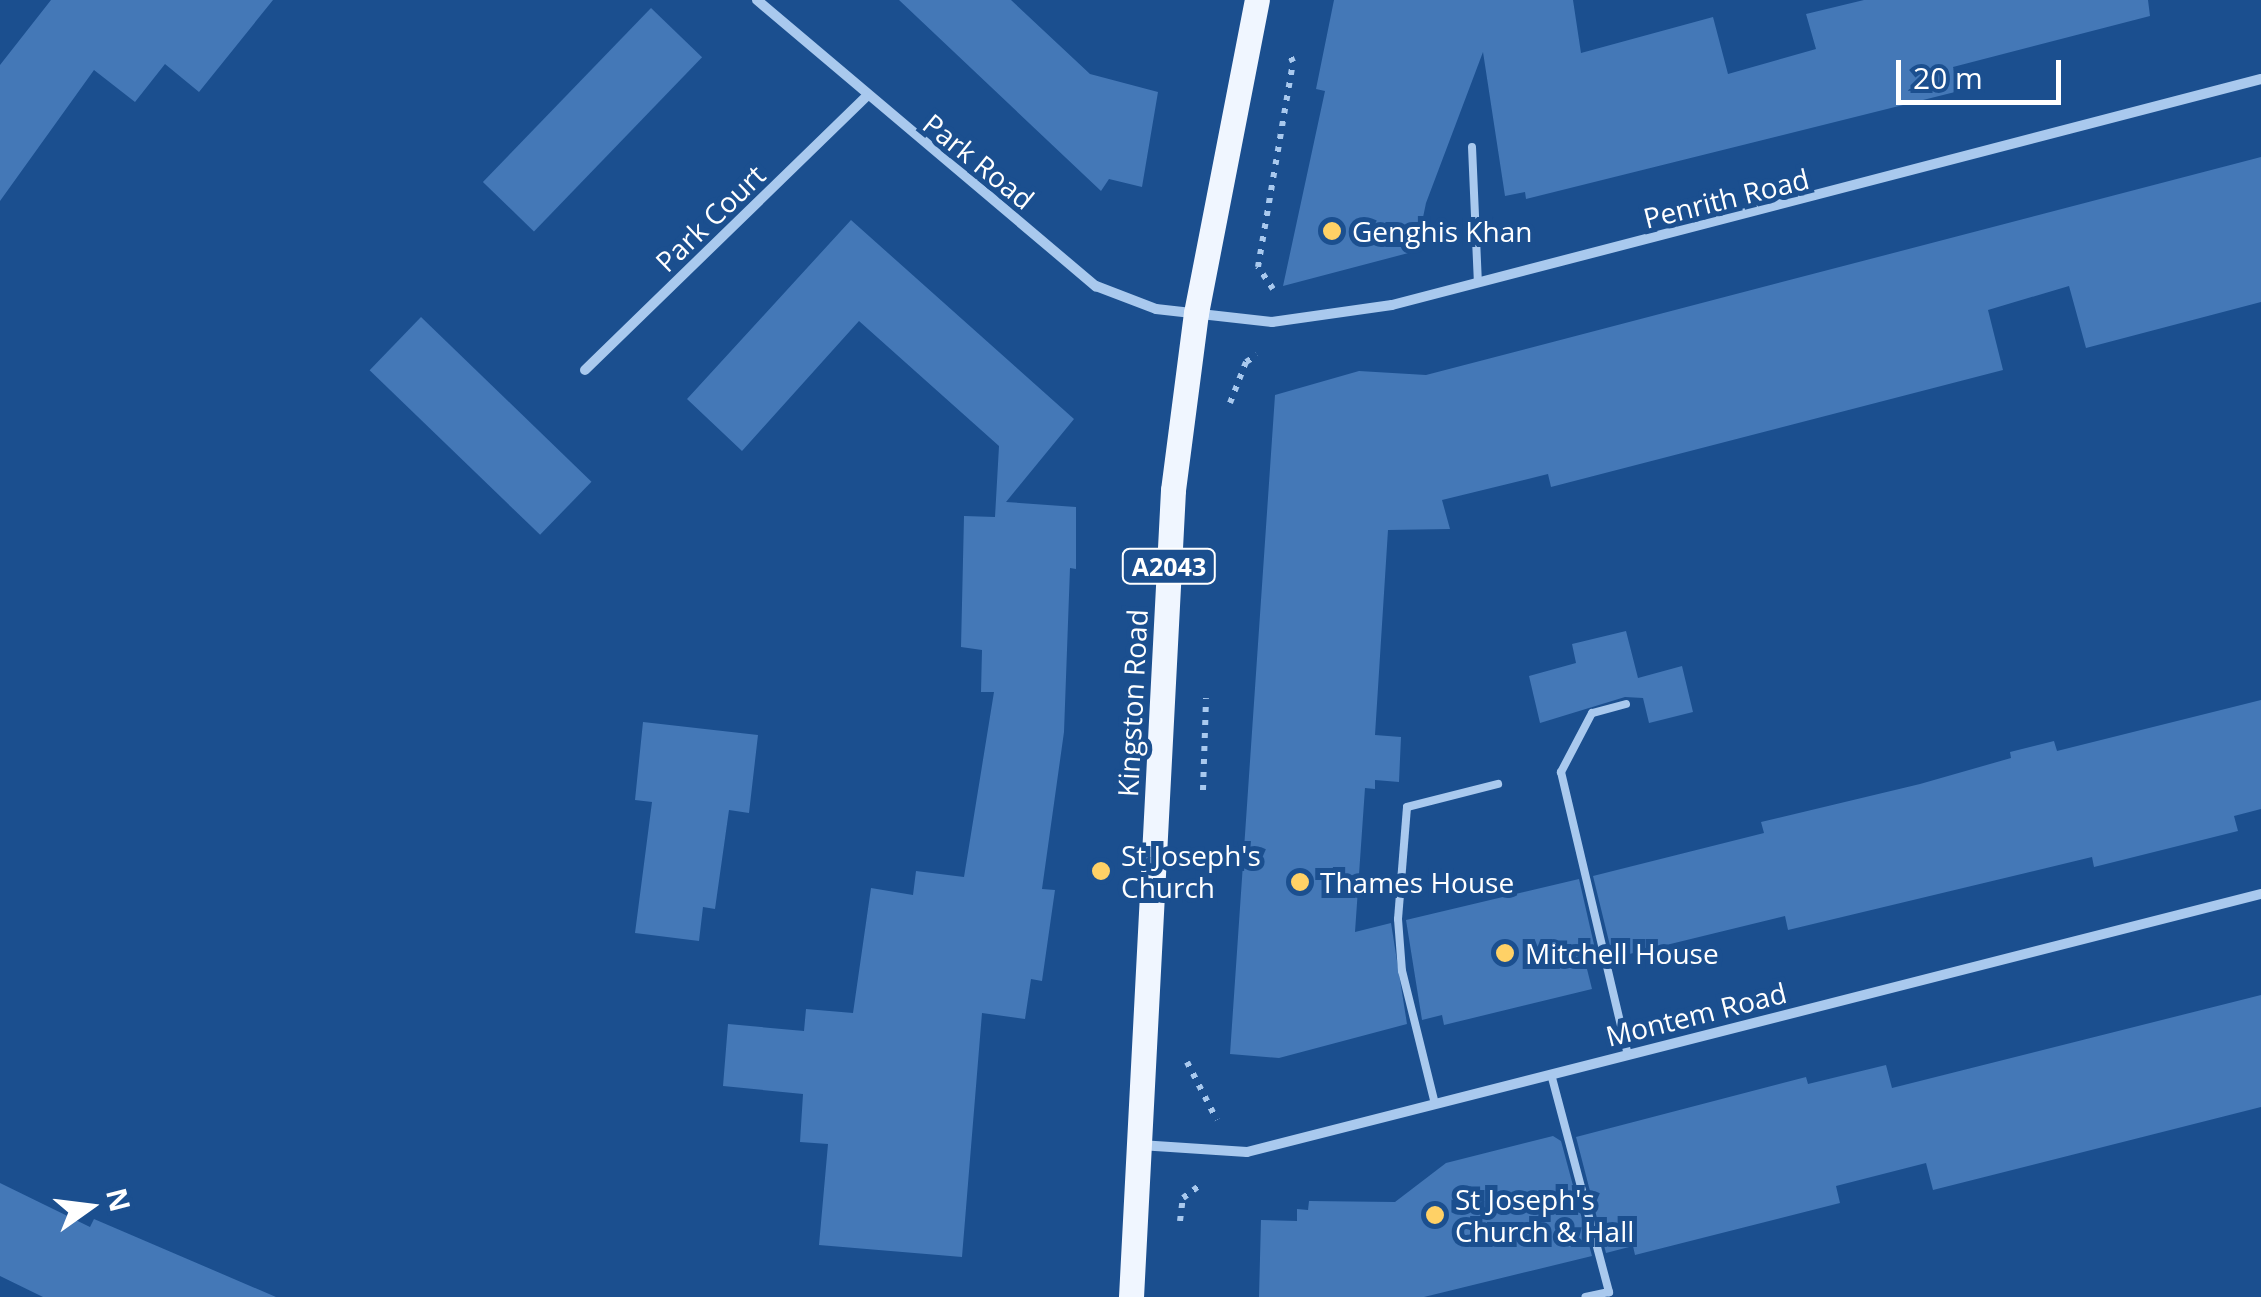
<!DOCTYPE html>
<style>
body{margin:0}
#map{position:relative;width:2261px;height:1297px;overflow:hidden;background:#1b4f8f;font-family:"Open Sans",sans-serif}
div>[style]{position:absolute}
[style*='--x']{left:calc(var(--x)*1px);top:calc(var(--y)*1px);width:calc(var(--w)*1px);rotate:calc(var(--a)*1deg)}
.building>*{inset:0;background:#4478b7;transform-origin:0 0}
.path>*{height:6px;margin-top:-3px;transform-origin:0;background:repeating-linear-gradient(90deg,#a9c9ee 0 5px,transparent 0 13px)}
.service>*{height:8px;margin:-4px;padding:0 4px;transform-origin:4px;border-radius:4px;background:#a9c9ee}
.minor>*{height:10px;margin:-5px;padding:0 5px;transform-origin:5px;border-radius:5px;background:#a9c9ee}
.primary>*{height:25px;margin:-12.5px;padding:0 12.5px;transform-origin:12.5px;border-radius:12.5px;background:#f0f6ff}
.dots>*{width:28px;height:28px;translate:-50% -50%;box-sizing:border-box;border:5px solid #1b4f8f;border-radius:50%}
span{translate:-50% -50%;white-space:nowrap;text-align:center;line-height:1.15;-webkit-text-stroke:10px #1b4f8f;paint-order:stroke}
.shield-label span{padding:2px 8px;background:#1b4f8f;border:2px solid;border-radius:8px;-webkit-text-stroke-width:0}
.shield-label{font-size:25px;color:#fff;font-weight:700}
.street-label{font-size:28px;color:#fff}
.poi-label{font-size:28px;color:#fff}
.left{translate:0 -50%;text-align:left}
.north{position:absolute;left:40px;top:1157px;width:100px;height:100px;-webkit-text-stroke:8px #1b4f8f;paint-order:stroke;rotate:76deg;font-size:28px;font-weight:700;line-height:40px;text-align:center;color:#fff}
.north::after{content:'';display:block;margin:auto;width:35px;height:45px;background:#fff;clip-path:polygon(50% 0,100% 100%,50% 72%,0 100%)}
.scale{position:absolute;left:1896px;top:60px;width:165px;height:45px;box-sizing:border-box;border:5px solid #fff;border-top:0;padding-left:12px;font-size:30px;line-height:35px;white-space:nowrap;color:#fff;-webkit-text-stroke:8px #1b4f8f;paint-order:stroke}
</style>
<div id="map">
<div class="building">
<div style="clip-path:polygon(51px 0,273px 0,199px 92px,165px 64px,135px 102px,94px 70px,0 201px,0 65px)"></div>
<div style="clip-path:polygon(899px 0,1011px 0,1090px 74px,1158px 92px,1142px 187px,1109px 179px,1101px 191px)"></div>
<div style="clip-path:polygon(1334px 0,1573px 0,1581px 53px,1713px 17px,1728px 74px,1816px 49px,1806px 14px,1864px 0,2148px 0,2150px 16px,1953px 67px,1959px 91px,1526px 199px,1525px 192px,1505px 196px,1483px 52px,1426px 203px,1416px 251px,1283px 286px,1325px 91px,1316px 89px)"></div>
<div style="left:651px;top:8px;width:71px;height:242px;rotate:44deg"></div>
<div style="clip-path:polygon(2261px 157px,2261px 302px,2086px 348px,2069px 286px,1988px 310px,2003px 370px,1551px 487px,1548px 474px,1442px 500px,1450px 529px,1388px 530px,1375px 735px,1401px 737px,1399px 782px,1375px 780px,1375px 789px,1365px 788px,1355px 932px,1391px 923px,1407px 1024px,1279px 1058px,1230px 1054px,1275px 395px,1359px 371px,1426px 375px)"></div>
<div style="clip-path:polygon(851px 220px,1074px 419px,1006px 502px,1076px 507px,1076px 569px,1070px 568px,1064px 732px,1042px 889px,1055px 890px,1042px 981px,1031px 979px,1025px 1019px,982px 1013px,962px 1257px,819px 1245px,828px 1144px,800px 1142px,803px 1094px,723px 1086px,728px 1024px,804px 1031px,806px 1009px,853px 1013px,871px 888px,913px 895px,916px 871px,964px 877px,994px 692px,981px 692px,982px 650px,961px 647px,964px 516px,995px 517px,999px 446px,859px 321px,742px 451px,687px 399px)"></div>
<div style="left:421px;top:317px;width:237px;height:74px;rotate:44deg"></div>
<div style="clip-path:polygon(1626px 631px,1638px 678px,1682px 666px,1693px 712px,1649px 723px,1643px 698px,1625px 697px,1540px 723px,1529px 676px,1576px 663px,1572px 644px)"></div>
<div style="clip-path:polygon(2261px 700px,2261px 809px,2234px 816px,2238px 831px,2094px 867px,2092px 857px,1788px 930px,1785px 916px,1613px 958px,1593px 876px,1764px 833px,1761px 822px,1920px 784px,2011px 758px,2010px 752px,2054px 741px,2057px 751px)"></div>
<div style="clip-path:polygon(643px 722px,758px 735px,749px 813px,729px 810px,715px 909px,703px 907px,699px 941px,635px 933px,652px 802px,635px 800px)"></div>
<div style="clip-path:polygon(1579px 879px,1598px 962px,1586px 965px,1592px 989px,1444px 1025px,1442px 1015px,1422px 1020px,1406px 920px)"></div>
<div style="clip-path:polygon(2261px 995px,2261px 1107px,1933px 1190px,1926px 1163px,1836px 1186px,1840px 1203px,1635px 1255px,1633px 1246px,1606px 1253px,1576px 1137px,1806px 1077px,1808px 1084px,1886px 1065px,1892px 1088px)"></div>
<div style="clip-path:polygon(1553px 1136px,1561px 1141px,1592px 1256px,1424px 1297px,1259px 1297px,1261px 1220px,1297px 1221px,1297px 1209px,1308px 1210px,1309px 1201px,1395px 1202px,1446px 1163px)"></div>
<div style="clip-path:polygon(0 1183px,90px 1227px,94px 1219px,276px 1297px,43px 1297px,0 1276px)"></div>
</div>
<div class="path">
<div style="--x:1273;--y:289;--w:27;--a:-124"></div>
<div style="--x:1258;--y:267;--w:208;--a:-80.3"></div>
<div style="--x:1293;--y:62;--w:12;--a:-114"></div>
<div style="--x:1230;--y:403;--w:44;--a:-68.7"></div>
<div style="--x:1246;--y:362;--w:13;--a:-32"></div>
<div style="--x:1203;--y:790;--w:92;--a:-88.1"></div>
<div style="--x:1187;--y:1062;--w:65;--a:62.7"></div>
<div style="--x:1180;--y:1221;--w:23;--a:-83"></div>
<div style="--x:1183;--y:1198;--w:25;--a:-37"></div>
</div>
<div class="service">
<div style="--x:1472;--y:147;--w:136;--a:87.5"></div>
<div style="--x:1626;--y:704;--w:35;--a:165"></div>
<div style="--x:1592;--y:713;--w:67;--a:117.7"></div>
<div style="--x:1561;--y:772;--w:291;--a:76.7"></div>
<div style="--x:1551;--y:1074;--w:226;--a:75.1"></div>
<div style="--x:1609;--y:1292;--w:24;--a:168"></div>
<div style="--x:1435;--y:1104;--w:137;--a:-103.9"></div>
<div style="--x:1402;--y:971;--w:52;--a:-94.4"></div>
<div style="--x:1398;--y:919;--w:112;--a:-85.4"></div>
<div style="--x:1407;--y:807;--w:94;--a:-14.2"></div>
</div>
<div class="minor">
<div style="--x:757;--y:0;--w:444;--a:40.2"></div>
<div style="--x:1096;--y:286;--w:64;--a:21"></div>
<div style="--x:1156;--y:309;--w:117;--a:6.4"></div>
<div style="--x:1272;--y:322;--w:121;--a:-8.1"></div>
<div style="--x:1392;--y:305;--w:898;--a:-14.58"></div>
<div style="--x:585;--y:370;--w:392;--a:-44.2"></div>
<div style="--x:1140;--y:1145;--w:107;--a:3.7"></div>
<div style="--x:1247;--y:1152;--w:1046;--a:-14.28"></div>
</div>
<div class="primary">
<div style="--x:1131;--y:1297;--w:808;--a:-87.02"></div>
<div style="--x:1173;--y:490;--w:178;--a:-82.6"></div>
<div style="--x:1196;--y:313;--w:319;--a:-79"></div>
</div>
<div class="dots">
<div style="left:1332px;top:231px;background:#ffd166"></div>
<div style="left:1101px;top:871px;background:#ffd166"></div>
<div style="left:1300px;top:882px;background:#ffd166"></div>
<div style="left:1505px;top:953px;background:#ffd166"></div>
<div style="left:1435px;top:1215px;background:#ffd166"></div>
</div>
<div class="shield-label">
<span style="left:1169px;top:566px">A2043</span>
</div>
<div class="street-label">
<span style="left:979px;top:161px;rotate:39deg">Park Road</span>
<span style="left:1726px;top:198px;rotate:-14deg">Penrith Road</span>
<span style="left:710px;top:218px;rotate:-44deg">Park Court</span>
<span style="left:1132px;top:703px;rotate:-87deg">Kingston Road</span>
<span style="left:1696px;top:1014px;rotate:-14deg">Montem Road</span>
</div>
<div class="poi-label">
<span class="left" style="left:1352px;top:231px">Genghis Khan</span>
<span class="left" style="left:1121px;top:871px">St Joseph's<br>Church</span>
<span class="left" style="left:1320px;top:882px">Thames House</span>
<span class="left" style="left:1525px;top:953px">Mitchell House</span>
<span class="left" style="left:1455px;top:1215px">St Joseph's<br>Church &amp; Hall</span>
</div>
<div class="north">N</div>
<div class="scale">20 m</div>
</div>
